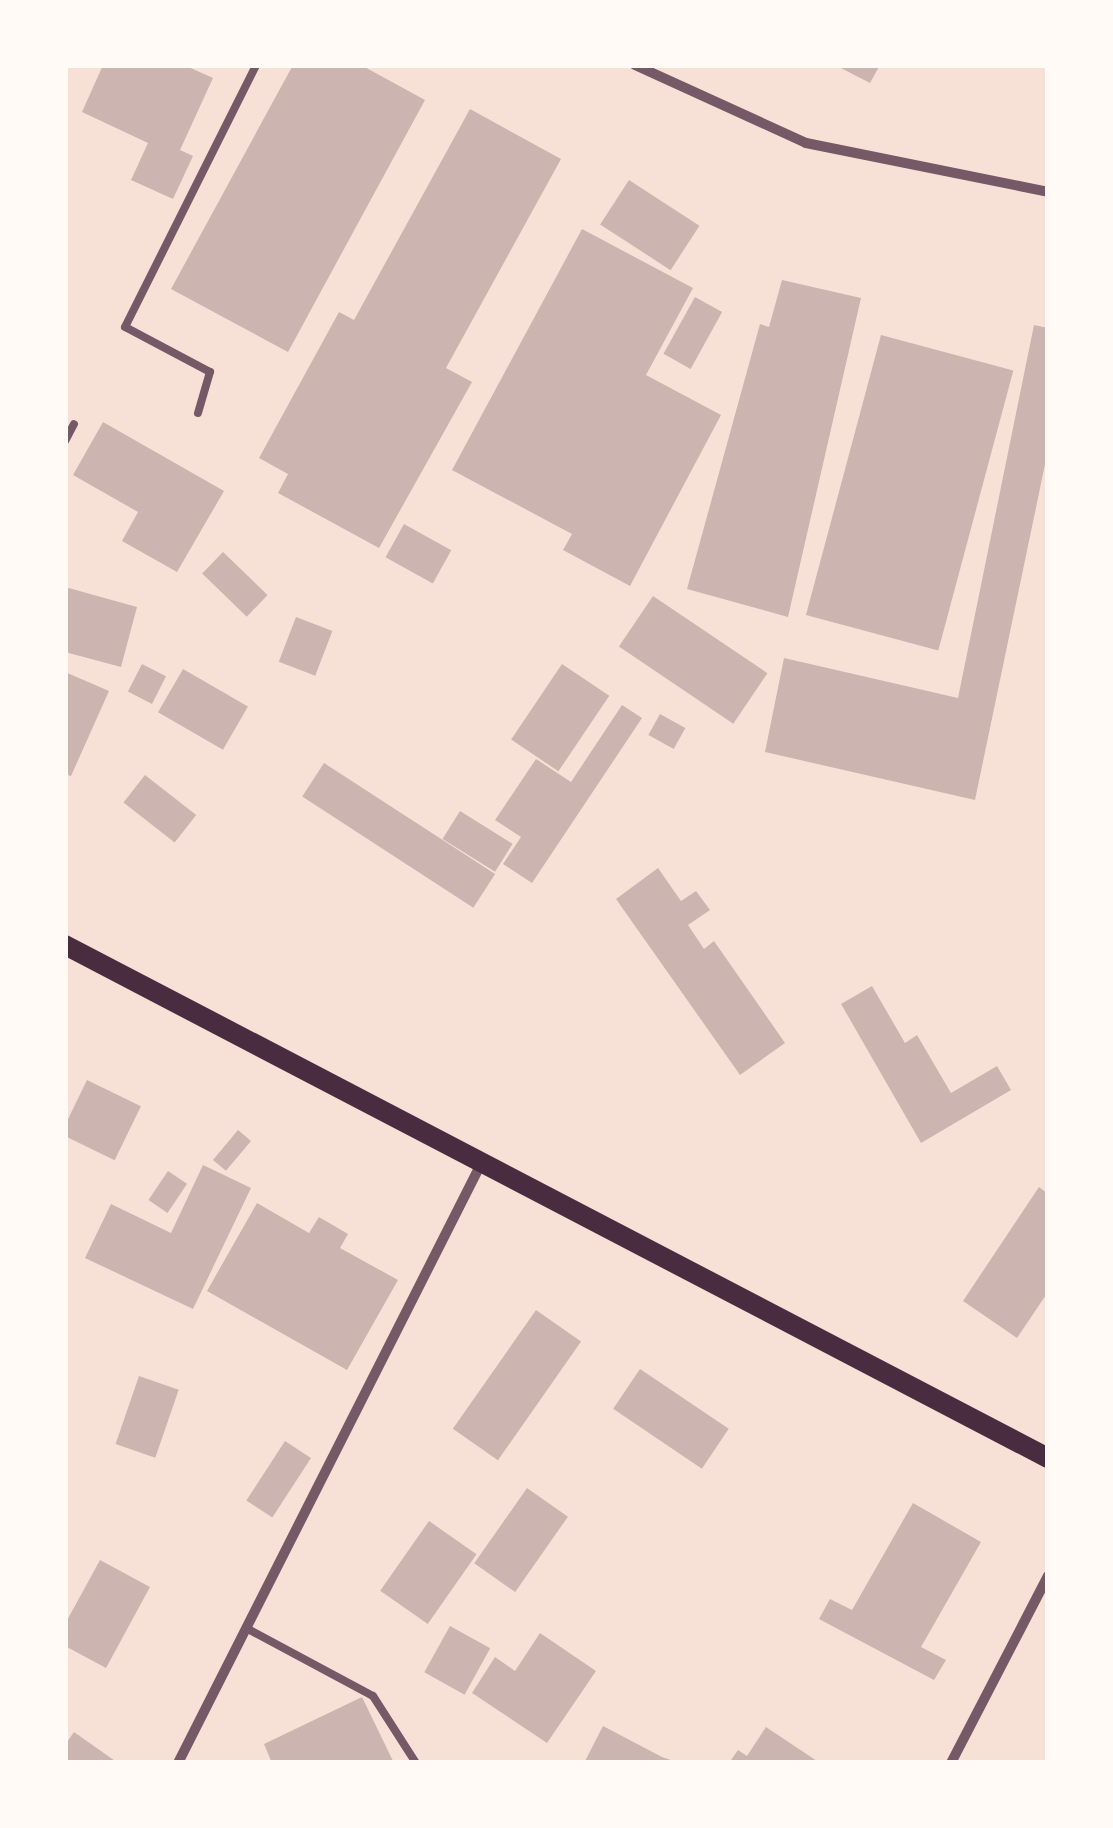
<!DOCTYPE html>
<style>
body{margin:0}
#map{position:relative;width:1113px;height:1828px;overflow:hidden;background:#f7e1d7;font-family:Helvetica,sans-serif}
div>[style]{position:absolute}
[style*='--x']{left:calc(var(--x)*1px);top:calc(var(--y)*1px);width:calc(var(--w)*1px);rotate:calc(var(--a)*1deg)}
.building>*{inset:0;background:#ccb4b1;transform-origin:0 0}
.service>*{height:8px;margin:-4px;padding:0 4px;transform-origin:4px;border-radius:4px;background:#755966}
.minor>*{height:10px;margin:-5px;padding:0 5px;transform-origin:5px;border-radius:5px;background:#755966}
.secondary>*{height:20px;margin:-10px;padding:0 10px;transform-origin:10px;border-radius:10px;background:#4a2c40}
span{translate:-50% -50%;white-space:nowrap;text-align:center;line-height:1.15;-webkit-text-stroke:10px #fffaf5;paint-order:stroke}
.frame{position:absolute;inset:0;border:68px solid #fffaf5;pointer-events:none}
</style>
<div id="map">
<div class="building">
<div style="clip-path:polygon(103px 65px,184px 65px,213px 78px,180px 150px,193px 156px,173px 199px,131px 180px,148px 143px,82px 112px)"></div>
<div style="clip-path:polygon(293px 65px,361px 65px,425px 100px,288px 352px,171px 289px)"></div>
<div style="clip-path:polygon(835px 65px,880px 65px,870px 83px)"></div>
<div style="clip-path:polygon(470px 109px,561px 159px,446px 368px,472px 382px,379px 548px,278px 493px,288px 474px,259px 458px,339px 312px,354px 320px)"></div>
<div style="left:629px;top:180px;width:84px;height:53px;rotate:33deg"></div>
<div style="clip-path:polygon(582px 229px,693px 288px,646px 375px,721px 415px,630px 586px,563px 550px,572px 534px,452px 470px)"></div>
<div style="clip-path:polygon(782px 280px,861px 298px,788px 617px,687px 589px,760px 324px,769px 327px)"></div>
<div style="left:695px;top:297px;width:31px;height:65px;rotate:29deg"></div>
<div style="clip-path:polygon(1034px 325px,1048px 328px,1048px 450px,975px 800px,765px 752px,784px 658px,958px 698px)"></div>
<div style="left:881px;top:335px;width:137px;height:290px;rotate:15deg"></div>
<div style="clip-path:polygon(103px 422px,224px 491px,177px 572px,122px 541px,138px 512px,73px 475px)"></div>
<div style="left:404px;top:524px;width:54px;height:38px;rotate:29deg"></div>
<div style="left:223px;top:552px;width:62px;height:30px;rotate:44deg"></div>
<div style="clip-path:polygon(65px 587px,137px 607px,121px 667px,65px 652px)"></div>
<div style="left:653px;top:596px;width:138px;height:61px;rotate:34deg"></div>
<div style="left:296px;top:617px;width:39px;height:48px;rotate:21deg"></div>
<div style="left:142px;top:664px;width:27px;height:31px;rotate:27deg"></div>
<div style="left:562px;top:664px;width:57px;height:91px;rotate:34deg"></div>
<div style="left:183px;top:669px;width:75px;height:50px;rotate:30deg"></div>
<div style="clip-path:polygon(65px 672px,109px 691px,71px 776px,65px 774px)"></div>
<div style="clip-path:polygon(622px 705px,642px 718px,532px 883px,503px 864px,521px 837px,495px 820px,536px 759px,571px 782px)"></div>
<div style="left:660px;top:714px;width:29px;height:24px;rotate:29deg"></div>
<div style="left:324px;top:763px;width:204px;height:40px;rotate:33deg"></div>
<div style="left:145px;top:775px;width:65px;height:35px;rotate:38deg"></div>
<div style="left:460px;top:811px;width:62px;height:33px;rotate:32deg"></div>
<div style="clip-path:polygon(658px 868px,681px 901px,696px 891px,710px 910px,688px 925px,704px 949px,714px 941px,785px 1043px,740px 1075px,616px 899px)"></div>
<div style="clip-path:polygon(872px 986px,905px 1043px,917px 1035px,951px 1093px,997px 1066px,1011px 1090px,921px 1143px,841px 1004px)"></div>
<div style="left:87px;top:1080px;width:60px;height:60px;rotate:26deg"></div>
<div style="left:238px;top:1130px;width:17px;height:39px;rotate:40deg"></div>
<div style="clip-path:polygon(203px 1165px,251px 1188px,193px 1309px,85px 1258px,111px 1204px,171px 1233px)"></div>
<div style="left:168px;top:1171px;width:23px;height:35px;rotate:34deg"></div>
<div style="clip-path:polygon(1039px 1187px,1048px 1194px,1048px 1292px,1017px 1338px,963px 1301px)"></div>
<div style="clip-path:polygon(257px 1203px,309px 1233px,319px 1217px,348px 1234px,340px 1248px,398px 1280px,347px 1370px,207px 1291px)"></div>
<div style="left:536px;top:1310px;width:55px;height:145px;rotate:35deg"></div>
<div style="left:640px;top:1369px;width:107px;height:48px;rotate:34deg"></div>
<div style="left:139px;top:1376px;width:42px;height:72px;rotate:19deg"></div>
<div style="left:285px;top:1441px;width:31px;height:71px;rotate:33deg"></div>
<div style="left:527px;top:1488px;width:50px;height:92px;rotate:35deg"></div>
<div style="clip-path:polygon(913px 1503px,981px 1542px,921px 1647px,946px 1660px,934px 1680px,819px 1619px,830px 1599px,852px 1610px)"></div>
<div style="left:429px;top:1521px;width:58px;height:85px;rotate:35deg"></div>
<div style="clip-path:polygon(100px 1560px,150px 1587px,106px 1668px,65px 1646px,65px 1624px)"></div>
<div style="left:450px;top:1626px;width:46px;height:53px;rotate:29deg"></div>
<div style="clip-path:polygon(540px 1633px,596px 1671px,547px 1743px,472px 1693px,495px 1657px,515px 1671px)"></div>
<div style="clip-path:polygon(362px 1697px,393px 1761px,272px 1763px,264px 1744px)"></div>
<div style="clip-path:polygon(603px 1726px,662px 1757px,680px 1763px,584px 1763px)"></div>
<div style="clip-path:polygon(766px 1727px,820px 1763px,729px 1763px,738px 1750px,747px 1756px)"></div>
<div style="clip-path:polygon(74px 1732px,118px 1763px,65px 1763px,65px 1745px)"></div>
</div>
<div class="service">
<div style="--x:198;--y:413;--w:43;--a:-73.7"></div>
<div style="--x:210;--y:372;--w:96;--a:-152.1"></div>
<div style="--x:125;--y:327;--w:293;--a:-63.4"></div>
<div style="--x:65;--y:441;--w:19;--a:-62"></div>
<div style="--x:246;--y:1628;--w:144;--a:28.2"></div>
<div style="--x:373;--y:1696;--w:80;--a:57.3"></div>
</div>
<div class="minor">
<div style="--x:635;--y:65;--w:188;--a:24.5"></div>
<div style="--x:806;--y:143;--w:247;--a:11.4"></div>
<div style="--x:178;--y:1763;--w:674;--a:-63.17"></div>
<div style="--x:951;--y:1763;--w:211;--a:-62.6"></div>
</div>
<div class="secondary">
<div style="--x:65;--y:945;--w:1109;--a:27.56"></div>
</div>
<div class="frame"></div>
</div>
